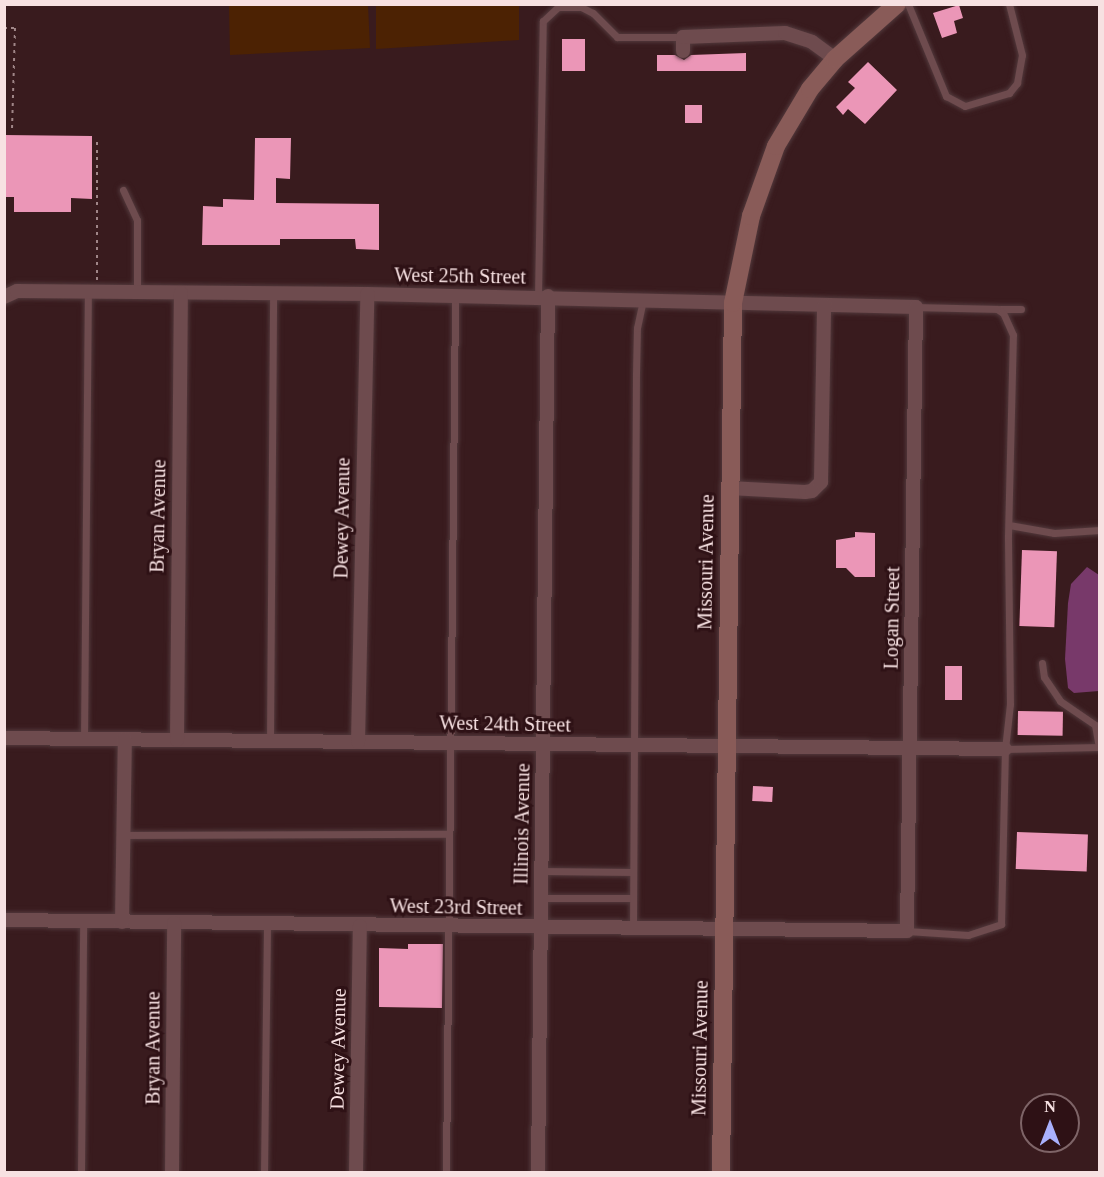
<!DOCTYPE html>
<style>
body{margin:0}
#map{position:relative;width:1104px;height:1177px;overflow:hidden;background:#391b1e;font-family:Georgia,serif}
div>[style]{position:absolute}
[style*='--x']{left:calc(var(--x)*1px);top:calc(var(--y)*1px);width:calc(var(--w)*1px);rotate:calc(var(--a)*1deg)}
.green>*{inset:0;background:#4c2203}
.water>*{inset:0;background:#78396a}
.building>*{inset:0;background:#eb96b7;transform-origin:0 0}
.path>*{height:2px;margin-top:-1px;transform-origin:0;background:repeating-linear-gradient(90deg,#a08688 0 3px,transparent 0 7.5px)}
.roads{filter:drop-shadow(0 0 2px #52393c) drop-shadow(0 0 2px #52393c)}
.lane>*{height:7px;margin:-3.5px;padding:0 3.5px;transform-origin:3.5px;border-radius:3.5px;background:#6e4b4e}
.street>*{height:14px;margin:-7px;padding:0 7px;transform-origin:7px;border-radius:7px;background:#6e4b4e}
.secondary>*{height:18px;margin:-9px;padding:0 9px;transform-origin:9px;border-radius:9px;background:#895b58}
span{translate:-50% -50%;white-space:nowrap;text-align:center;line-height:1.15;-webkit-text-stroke:6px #2e1115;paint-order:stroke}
.street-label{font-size:20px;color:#f7e1e2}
.frame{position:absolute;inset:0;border:6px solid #f7e1e2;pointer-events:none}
.north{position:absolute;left:1020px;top:1093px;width:60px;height:60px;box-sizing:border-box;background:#2e1115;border:2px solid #7e6467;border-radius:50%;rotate:0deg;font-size:16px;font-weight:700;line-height:24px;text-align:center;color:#f7e1e2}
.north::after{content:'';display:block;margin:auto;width:21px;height:27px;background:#a9b0fc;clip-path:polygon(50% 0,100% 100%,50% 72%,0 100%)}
</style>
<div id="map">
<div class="green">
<div style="clip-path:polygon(229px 5px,368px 5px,370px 48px,230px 55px)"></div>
<div style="clip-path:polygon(376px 5px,519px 5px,519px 40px,376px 49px)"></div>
</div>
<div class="water">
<div style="clip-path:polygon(1087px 567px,1099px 575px,1099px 691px,1074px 693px,1068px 688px,1065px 659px,1068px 603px,1071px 584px)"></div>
</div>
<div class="building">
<div style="clip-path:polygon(959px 5px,963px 18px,954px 21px,957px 33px,942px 38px,933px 13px)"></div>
<div style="left:562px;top:39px;width:23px;height:32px"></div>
<div style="clip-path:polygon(746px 53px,746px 71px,657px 71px,657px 55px,675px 55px,684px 60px,691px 55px)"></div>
<div style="clip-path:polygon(868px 62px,897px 90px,865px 124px,848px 109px,843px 115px,836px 107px,855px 88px,848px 82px)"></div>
<div style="left:685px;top:105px;width:17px;height:18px"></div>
<div style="clip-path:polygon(4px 135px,92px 136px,92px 199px,71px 198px,71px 212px,14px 212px,14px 197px,4px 197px)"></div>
<div style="clip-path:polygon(255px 138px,291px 138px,290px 179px,276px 178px,276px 203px,379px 204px,379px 250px,356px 249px,355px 239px,280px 239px,280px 245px,202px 245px,203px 206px,223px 207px,223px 199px,254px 200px)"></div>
<div style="clip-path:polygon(855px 532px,875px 533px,875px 577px,855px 577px,846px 568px,836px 568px,836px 540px,855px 537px)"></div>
<div style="left:1022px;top:550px;width:35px;height:76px;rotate:2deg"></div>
<div style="left:945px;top:666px;width:17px;height:34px"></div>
<div style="left:1018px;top:711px;width:45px;height:24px;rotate:1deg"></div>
<div style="left:753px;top:786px;width:20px;height:15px;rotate:3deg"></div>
<div style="left:1017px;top:832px;width:71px;height:37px;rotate:2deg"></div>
<div style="clip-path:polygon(408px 944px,443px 944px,442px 1008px,379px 1007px,379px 948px,408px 949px)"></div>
</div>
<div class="path">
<div style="--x:4;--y:28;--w:11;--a:0"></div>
<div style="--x:15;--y:28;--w:103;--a:91.7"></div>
<div style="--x:97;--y:280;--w:141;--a:-90"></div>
</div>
<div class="roads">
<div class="lane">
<div style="--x:908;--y:4;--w:100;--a:67.6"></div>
<div style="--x:946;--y:96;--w:21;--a:28"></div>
<div style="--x:965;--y:106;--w:46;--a:-16.5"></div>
<div style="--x:1009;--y:93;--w:13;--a:-51"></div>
<div style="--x:1017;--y:83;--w:28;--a:-80"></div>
<div style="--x:1022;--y:55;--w:53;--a:-104.3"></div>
<div style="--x:123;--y:190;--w:33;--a:65"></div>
<div style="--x:137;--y:220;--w:72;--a:90"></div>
<div style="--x:538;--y:296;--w:275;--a:-89"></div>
<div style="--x:543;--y:21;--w:21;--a:-43"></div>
<div style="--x:558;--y:7;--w:23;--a:0"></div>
<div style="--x:581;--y:7;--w:13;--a:27"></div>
<div style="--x:593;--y:13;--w:34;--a:45"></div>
<div style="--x:617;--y:37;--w:66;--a:0"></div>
<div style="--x:1000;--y:309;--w:21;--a:0"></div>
<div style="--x:1009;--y:525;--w:46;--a:10.1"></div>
<div style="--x:1054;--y:533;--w:46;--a:-3.7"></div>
<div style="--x:1042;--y:663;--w:14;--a:82"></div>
<div style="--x:1044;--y:677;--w:29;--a:56"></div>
<div style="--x:1060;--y:701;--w:42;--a:34.4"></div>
<div style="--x:1095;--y:725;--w:22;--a:80"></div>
<div style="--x:84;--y:739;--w:448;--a:-89.5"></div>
<div style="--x:270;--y:741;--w:448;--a:-89.6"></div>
<div style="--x:1005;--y:749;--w:95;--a:-1.2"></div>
<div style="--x:124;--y:835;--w:325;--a:-0.2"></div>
<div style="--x:541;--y:871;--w:92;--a:0.6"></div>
<div style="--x:541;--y:898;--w:92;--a:0"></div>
<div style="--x:633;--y:928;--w:554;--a:-89.69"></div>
<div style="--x:636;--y:374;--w:46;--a:-88.8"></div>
<div style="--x:637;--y:328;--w:30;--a:-78"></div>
<div style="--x:907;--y:931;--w:61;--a:3.8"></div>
<div style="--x:968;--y:935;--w:35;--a:-18"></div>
<div style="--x:1001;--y:924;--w:175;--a:-88.7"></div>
<div style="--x:1005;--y:749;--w:45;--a:-83.7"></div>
<div style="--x:1010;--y:704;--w:168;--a:-90.7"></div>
<div style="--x:1008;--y:536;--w:201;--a:-88.6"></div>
<div style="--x:1013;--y:335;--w:24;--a:-114"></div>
<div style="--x:1003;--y:313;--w:7;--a:-146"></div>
<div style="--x:997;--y:309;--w:81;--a:-178.6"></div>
<div style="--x:81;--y:1172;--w:251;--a:-89.5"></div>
<div style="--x:264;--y:1172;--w:248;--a:-89.3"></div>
<div style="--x:446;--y:1172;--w:877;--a:-89.41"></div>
</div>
<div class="street">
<div style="--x:683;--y:51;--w:14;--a:-90"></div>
<div style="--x:683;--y:37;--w:102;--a:-2.2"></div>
<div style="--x:785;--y:33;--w:28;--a:18"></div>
<div style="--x:812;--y:42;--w:29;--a:36"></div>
<div style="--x:4;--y:297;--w:14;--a:-25"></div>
<div style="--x:17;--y:291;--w:350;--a:0.5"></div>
<div style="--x:367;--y:294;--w:549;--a:1.36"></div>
<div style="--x:916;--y:307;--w:624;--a:90.83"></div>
<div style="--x:907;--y:931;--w:903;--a:-179.3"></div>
<div style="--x:729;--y:488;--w:76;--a:3"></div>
<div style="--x:805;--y:492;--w:7;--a:-8"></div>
<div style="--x:812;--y:491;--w:13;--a:-45"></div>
<div style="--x:821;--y:482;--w:177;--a:-89"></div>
<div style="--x:4;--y:738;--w:1001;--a:0.63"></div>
<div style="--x:177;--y:740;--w:447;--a:-89.5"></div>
<div style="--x:358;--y:742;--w:448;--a:-88.8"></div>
<div style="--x:122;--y:922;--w:183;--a:-89.1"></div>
<div style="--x:172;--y:1172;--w:249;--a:-89.5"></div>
<div style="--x:356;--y:1172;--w:246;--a:-89.1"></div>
<div style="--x:538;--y:1172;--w:876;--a:-89.35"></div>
</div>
<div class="secondary">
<div style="--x:721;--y:1172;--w:869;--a:-89.21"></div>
<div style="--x:733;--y:303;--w:89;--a:-78.3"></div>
<div style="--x:751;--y:216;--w:74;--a:-70.3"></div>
<div style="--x:776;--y:146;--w:66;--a:-59.2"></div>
<div style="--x:810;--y:89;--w:39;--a:-50"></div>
<div style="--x:835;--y:59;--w:83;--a:-41.6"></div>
</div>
</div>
<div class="street-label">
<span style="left:460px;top:276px;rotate:1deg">West 25th Street</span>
<span style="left:158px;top:516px;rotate:-89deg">Bryan Avenue</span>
<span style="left:342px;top:518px;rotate:-89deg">Dewey Avenue</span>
<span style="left:706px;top:562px;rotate:-89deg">Missouri Avenue</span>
<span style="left:892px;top:618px;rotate:-89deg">Logan Street</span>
<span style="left:505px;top:724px;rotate:1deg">West 24th Street</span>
<span style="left:522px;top:824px;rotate:-89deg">Illinois Avenue</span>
<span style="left:456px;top:907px;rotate:1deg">West 23rd Street</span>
<span style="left:153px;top:1048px;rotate:-90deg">Bryan Avenue</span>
<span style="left:700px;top:1048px;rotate:-89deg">Missouri Avenue</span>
<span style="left:338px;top:1049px;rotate:-89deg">Dewey Avenue</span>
</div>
<div class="frame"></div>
<div class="north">N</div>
</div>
